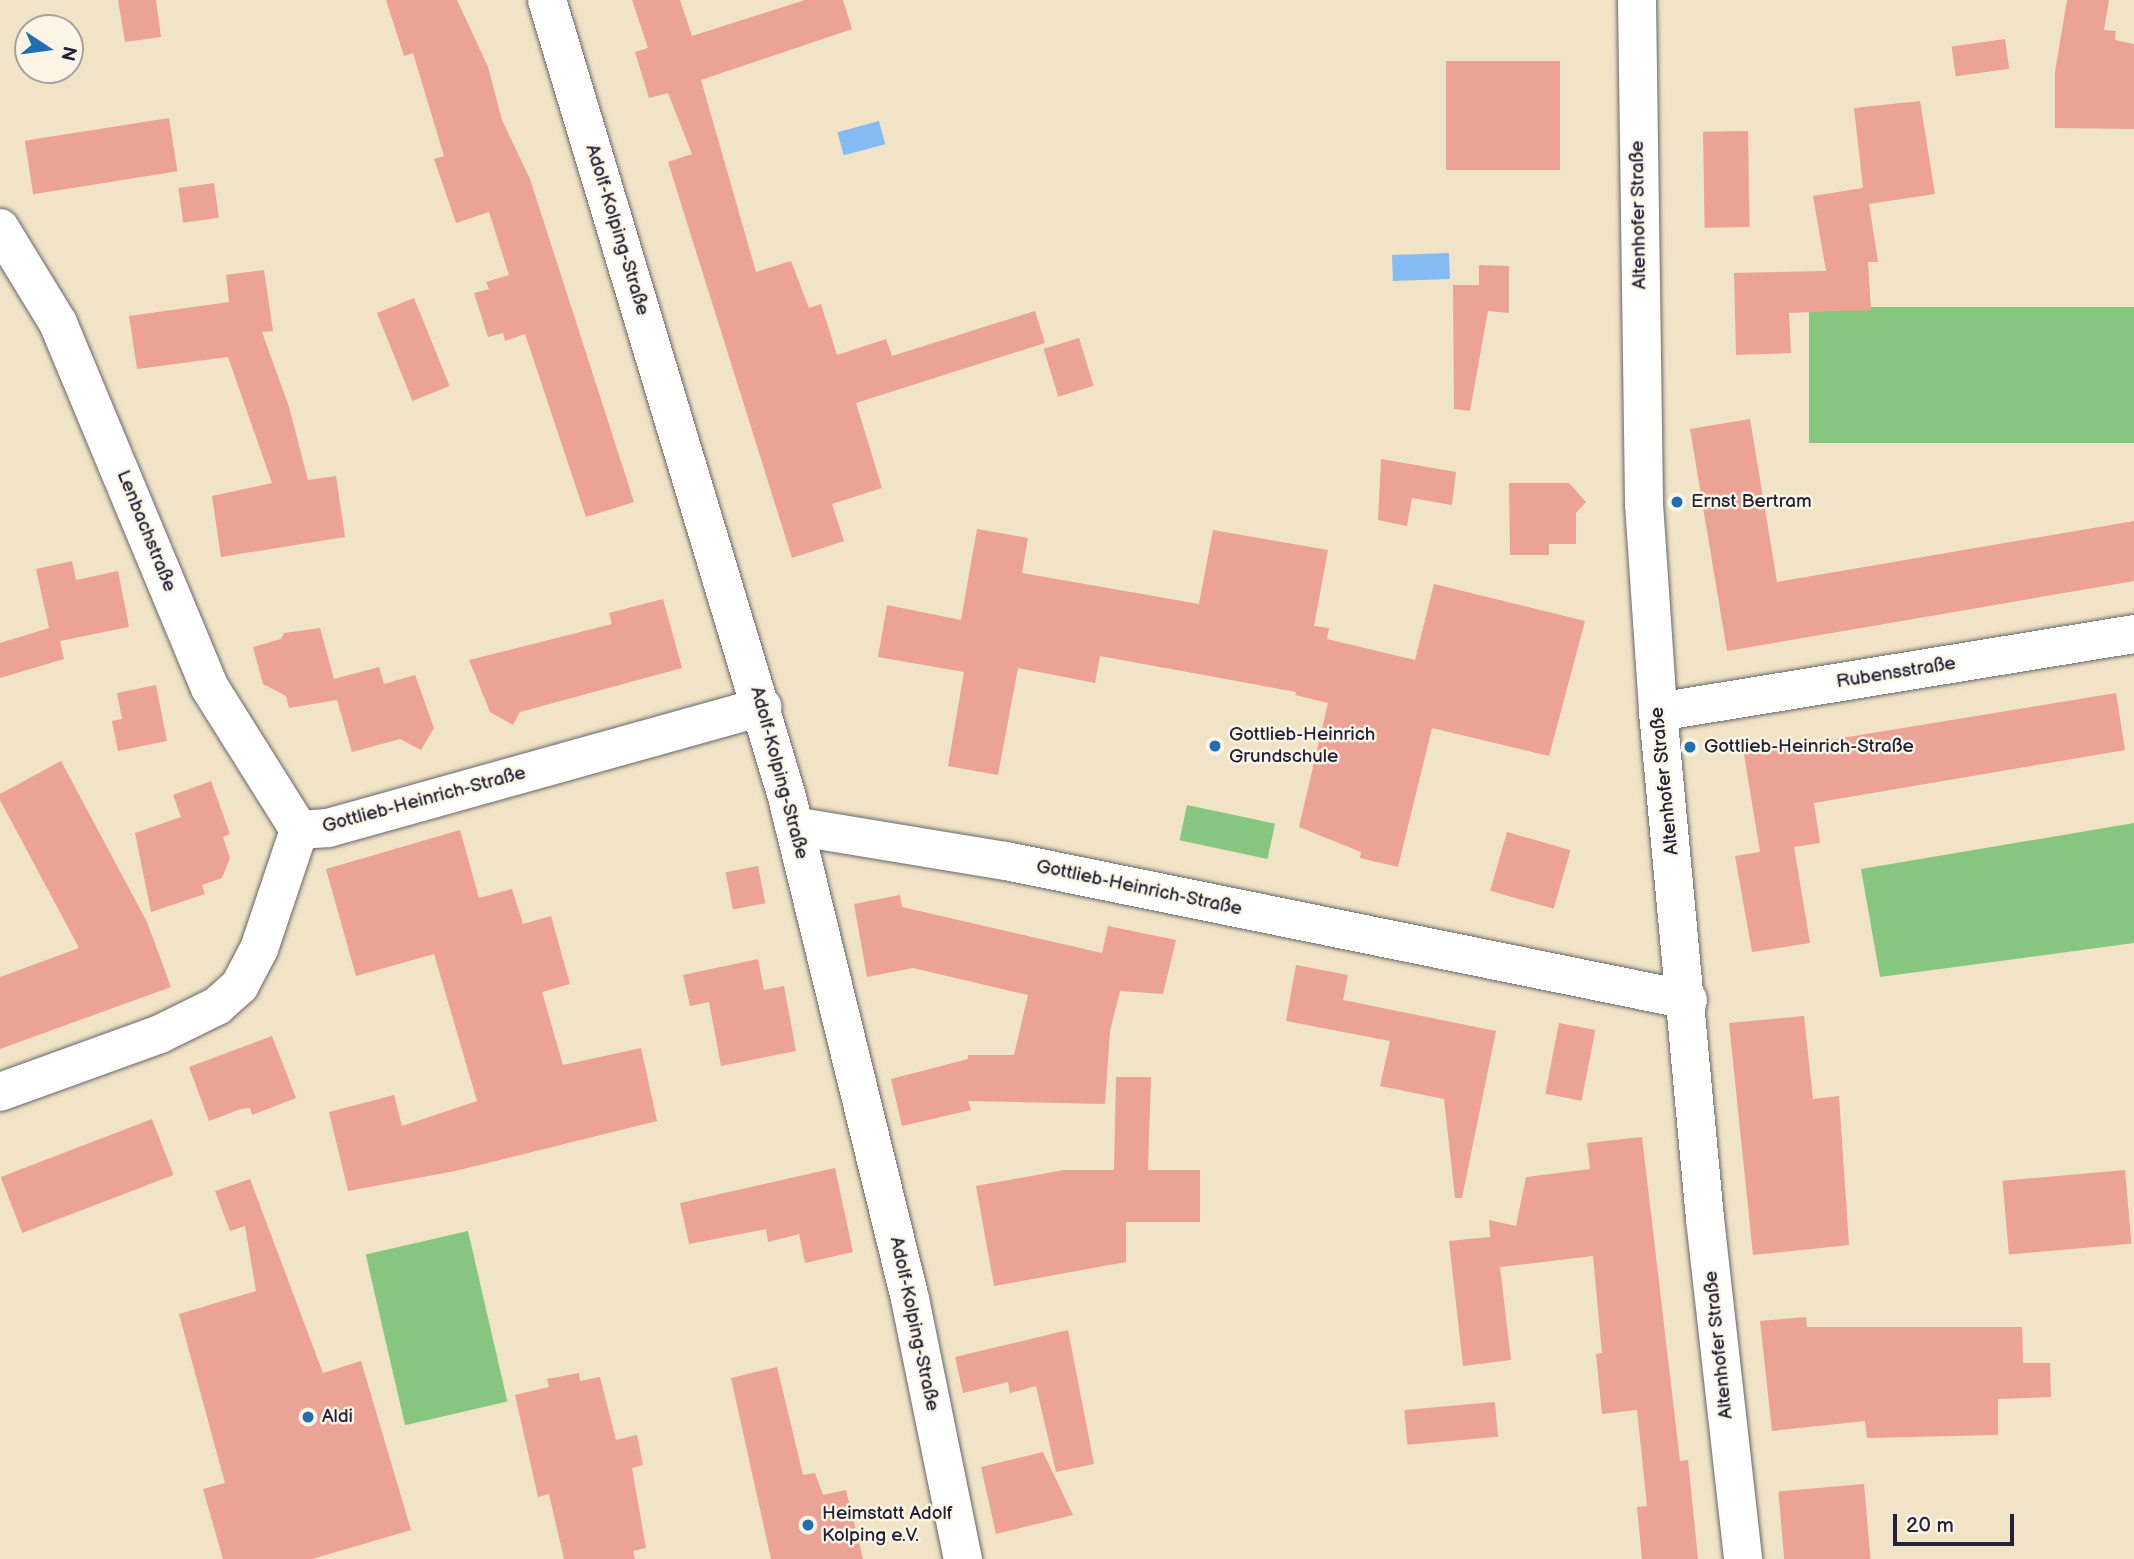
<!DOCTYPE html>
<meta charset="utf-8">
<style>
body{margin:0}
#map{position:relative;width:2134px;height:1559px;overflow:hidden;background:#f1e4c6;font-family:"Balsamiq Sans",sans-serif}
div>[style]{position:absolute}
[style*='--x']{left:calc(var(--x)*1px);top:calc(var(--y)*1px);width:calc(var(--w)*1px);rotate:calc(var(--a)*1deg)}
.green>*{inset:0;background:#86c67e;transform-origin:0 0}
.water>*{inset:0;background:#85bbf4;transform-origin:0 0}
.building>*{inset:0;background:#eca294;transform-origin:0 0}
.roads{filter:drop-shadow(0 0 2px #6a666c) drop-shadow(0 0 2px #6a666c)}
.minor>*{height:38px;margin:-19px;padding:0 19px;transform-origin:19px;border-radius:19px;background:#fff}
.dots>*{width:19px;height:19px;translate:-50% -50%;box-sizing:border-box;border:4px solid #fcf5e5;border-radius:50%}
span{translate:-50% -50%;white-space:nowrap;text-align:center;line-height:1.15;-webkit-text-stroke:5px #fcf5e5;paint-order:stroke}
.street-label{font-size:19px;color:#22223b}
.poi-label{font-size:19px;color:#22223b}
.left{translate:0 -50%;text-align:left}
.north{position:absolute;left:14px;top:14px;width:70px;height:70px;box-sizing:border-box;background:#fcf5e5;border:2px solid #a5a1a1;border-radius:50%;rotate:103deg;font-size:19px;font-weight:700;line-height:28px;text-align:center;color:#22223b}
.north::after{content:'';display:block;margin:auto;width:24px;height:32px;background:#1f6fb2;clip-path:polygon(50% 0,100% 100%,50% 72%,0 100%)}
.scale{position:absolute;left:1893px;top:1514px;width:121px;height:32px;box-sizing:border-box;border:4px solid #22223b;border-top:0;padding-left:9px;font-size:21px;line-height:24px;white-space:nowrap;color:#22223b;-webkit-text-stroke:5px #fcf5e5;paint-order:stroke}
</style>
<div id="map">
<div class="green">
<div style="left:2134px;top:307px;width:136px;height:325px;rotate:90deg"></div>
<div style="left:1187px;top:805px;width:90px;height:36px;rotate:12deg"></div>
<div style="clip-path:polygon(2134px 823px,2134px 943px,1880px 977px,1861px 869px)"></div>
<div style="left:468px;top:1231px;width:175px;height:105px;rotate:77deg"></div>
</div>
<div class="water">
<div style="left:879px;top:121px;width:24px;height:43px;rotate:75deg"></div>
<div style="left:1449px;top:253px;width:26px;height:57px;rotate:88deg"></div>
</div>
<div class="building">
<div style="clip-path:polygon(118px 0,156px 0,161px 37px,125px 42px)"></div>
<div style="clip-path:polygon(386px 0,457px 0,488px 67px,502px 120px,530px 179px,634px 502px,586px 517px,525px 334px,505px 341px,503px 333px,488px 337px,474px 293px,489px 289px,486px 282px,509px 275px,489px 212px,456px 223px,434px 159px,444px 156px,413px 53px,404px 56px)"></div>
<div style="clip-path:polygon(632px 0,680px 0,692px 36px,805px 0,843px 0,852px 29px,701px 80px,756px 272px,791px 261px,809px 308px,821px 304px,837px 355px,886px 339px,892px 356px,1035px 311px,1045px 343px,856px 403px,882px 488px,832px 504px,844px 541px,792px 558px,668px 162px,692px 154px,668px 93px,649px 98px,635px 52px,648px 48px)"></div>
<div style="clip-path:polygon(2067px 0,2109px 0,2104px 30px,2116px 31px,2115px 40px,2134px 44px,2134px 129px,2055px 128px,2055px 72px)"></div>
<div style="left:2005px;top:39px;width:30px;height:54px;rotate:82deg"></div>
<div style="left:1560px;top:61px;width:109px;height:114px;rotate:90deg"></div>
<div style="clip-path:polygon(1920px 101px,1935px 194px,1869px 204px,1878px 262px,1868px 262px,1871px 310px,1789px 313px,1791px 353px,1736px 355px,1734px 273px,1826px 271px,1813px 196px,1863px 188px,1854px 108px)"></div>
<div style="left:169px;top:118px;width:54px;height:146px;rotate:81deg"></div>
<div style="left:1748px;top:131px;width:96px;height:45px;rotate:89deg"></div>
<div style="left:214px;top:183px;width:35px;height:36px;rotate:82deg"></div>
<div style="clip-path:polygon(1479px 265px,1509px 266px,1509px 313px,1488px 311px,1470px 411px,1454px 409px,1453px 285px,1479px 285px)"></div>
<div style="clip-path:polygon(264px 270px,273px 331px,262px 332px,289px 407px,308px 480px,336px 476px,345px 537px,221px 557px,212px 496px,272px 483px,228px 357px,137px 369px,129px 316px,229px 302px,226px 275px)"></div>
<div style="left:414px;top:298px;width:95px;height:40px;rotate:68deg"></div>
<div style="left:1079px;top:338px;width:50px;height:37px;rotate:73deg"></div>
<div style="clip-path:polygon(1750px 419px,1777px 582px,2134px 521px,2134px 581px,1727px 651px,1690px 429px)"></div>
<div style="clip-path:polygon(1381px 459px,1456px 472px,1452px 505px,1412px 498px,1407px 526px,1378px 520px)"></div>
<div style="clip-path:polygon(1509px 483px,1569px 483px,1586px 502px,1576px 513px,1576px 544px,1549px 544px,1549px 555px,1510px 555px)"></div>
<div style="clip-path:polygon(977px 529px,1028px 538px,1022px 573px,1199px 604px,1213px 530px,1328px 550px,1314px 626px,1329px 628px,1327px 639px,1415px 660px,1434px 584px,1585px 621px,1549px 756px,1432px 728px,1398px 867px,1360px 858px,1361px 852px,1299px 827px,1328px 703px,1295px 695px,1296px 692px,1100px 656px,1095px 683px,1018px 668px,998px 775px,948px 766px,964px 672px,878px 657px,887px 605px,961px 620px)"></div>
<div style="clip-path:polygon(72px 561px,76px 580px,118px 571px,129px 627px,60px 641px,64px 659px,0 678px,0 643px,49px 628px,36px 569px)"></div>
<div style="clip-path:polygon(663px 599px,682px 668px,520px 712px,513px 725px,490px 712px,469px 660px,612px 624px,609px 613px)"></div>
<div style="clip-path:polygon(320px 628px,334px 679px,379px 667px,384px 684px,415px 675px,434px 728px,421px 750px,400px 739px,352px 752px,337px 700px,289px 708px,286px 696px,263px 684px,253px 647px,281px 639px,284px 633px)"></div>
<div style="clip-path:polygon(156px 685px,167px 741px,118px 751px,112px 721px,122px 719px,117px 693px)"></div>
<div style="clip-path:polygon(2116px 693px,2125px 750px,1814px 803px,1820px 843px,1794px 847px,1810px 943px,1752px 952px,1735px 856px,1760px 852px,1744px 754px)"></div>
<div style="clip-path:polygon(61px 761px,147px 922px,171px 987px,0 1049px,0 977px,79px 948px,0 800px,0 794px)"></div>
<div style="clip-path:polygon(211px 781px,230px 834px,223px 837px,230px 858px,222px 878px,202px 885px,205px 894px,151px 912px,135px 833px,181px 817px,173px 795px)"></div>
<div style="clip-path:polygon(460px 830px,479px 898px,512px 889px,523px 924px,551px 916px,570px 984px,542px 992px,563px 1065px,641px 1048px,657px 1121px,455px 1171px,348px 1191px,329px 1112px,394px 1095px,402px 1126px,477px 1101px,434px 954px,356px 976px,326px 869px)"></div>
<div style="left:1507px;top:832px;width:66px;height:61px;rotate:16deg"></div>
<div style="left:758px;top:866px;width:38px;height:33px;rotate:79deg"></div>
<div style="clip-path:polygon(900px 895px,902px 907px,1102px 953px,1108px 926px,1176px 940px,1163px 994px,1120px 991px,1110px 1031px,1105px 1104px,968px 1101px,971px 1110px,902px 1126px,891px 1079px,968px 1059px,968px 1055px,1014px 1055px,1028px 995px,913px 968px,867px 977px,854px 904px)"></div>
<div style="clip-path:polygon(758px 959px,764px 990px,784px 986px,796px 1051px,721px 1066px,709px 1002px,690px 1006px,683px 975px)"></div>
<div style="clip-path:polygon(1296px 965px,1348px 975px,1343px 1000px,1496px 1031px,1462px 1198px,1455px 1198px,1444px 1099px,1380px 1086px,1390px 1041px,1286px 1021px)"></div>
<div style="clip-path:polygon(1804px 1016px,1813px 1099px,1839px 1096px,1849px 1245px,1753px 1255px,1729px 1023px)"></div>
<div style="left:1559px;top:1023px;width:37px;height:72px;rotate:11deg"></div>
<div style="clip-path:polygon(272px 1036px,296px 1098px,252px 1115px,250px 1108px,241px 1109px,209px 1121px,189px 1067px)"></div>
<div style="clip-path:polygon(1116px 1077px,1151px 1077px,1148px 1170px,1200px 1170px,1200px 1222px,1126px 1222px,1126px 1262px,994px 1286px,976px 1186px,1064px 1170px,1114px 1170px)"></div>
<div style="left:152px;top:1119px;width:60px;height:162px;rotate:69deg"></div>
<div style="clip-path:polygon(1642px 1137px,1680px 1461px,1688px 1460px,1698px 1559px,1642px 1559px,1637px 1507px,1647px 1506px,1637px 1410px,1602px 1414px,1596px 1354px,1602px 1353px,1593px 1256px,1500px 1267px,1511px 1360px,1463px 1366px,1449px 1241px,1490px 1237px,1489px 1220px,1516px 1226px,1526px 1177px,1590px 1169px,1587px 1143px)"></div>
<div style="clip-path:polygon(835px 1168px,853px 1252px,805px 1263px,799px 1234px,768px 1242px,766px 1229px,689px 1244px,680px 1203px)"></div>
<div style="left:2125px;top:1170px;width:74px;height:123px;rotate:85deg"></div>
<div style="clip-path:polygon(250px 1179px,323px 1373px,361px 1361px,411px 1530px,312px 1559px,223px 1559px,203px 1489px,225px 1483px,179px 1314px,256px 1291px,245px 1226px,230px 1231px,215px 1191px)"></div>
<div style="clip-path:polygon(1806px 1317px,1807px 1327px,2022px 1327px,2023px 1363px,2050px 1363px,2051px 1397px,1998px 1399px,1998px 1435px,1867px 1438px,1865px 1421px,1772px 1431px,1760px 1321px)"></div>
<div style="clip-path:polygon(1068px 1330px,1094px 1464px,1056px 1472px,1036px 1386px,1010px 1393px,1008px 1382px,963px 1393px,955px 1357px)"></div>
<div style="clip-path:polygon(777px 1367px,803px 1475px,815px 1473px,823px 1495px,846px 1490px,863px 1559px,771px 1559px,731px 1378px)"></div>
<div style="clip-path:polygon(579px 1373px,580px 1381px,600px 1377px,616px 1440px,637px 1435px,643px 1465px,632px 1468px,646px 1548px,633px 1551px,635px 1559px,564px 1559px,549px 1494px,538px 1497px,515px 1395px,549px 1387px,547px 1379px)"></div>
<div style="left:1495px;top:1402px;width:35px;height:91px;rotate:85deg"></div>
<div style="clip-path:polygon(1043px 1452px,1073px 1515px,996px 1534px,981px 1467px)"></div>
<div style="left:1864px;top:1484px;width:75px;height:86px;rotate:85deg"></div>
</div>
<div class="roads">
<div class="minor">
<div style="--x:547;--y:0;--w:832;--a:73.24"></div>
<div style="--x:787;--y:797;--w:517;--a:76.23"></div>
<div style="--x:910;--y:1299;--w:265;--a:78.5"></div>
<div style="--x:1637;--y:0;--w:504;--a:89.2"></div>
<div style="--x:1644;--y:504;--w:208;--a:86.1"></div>
<div style="--x:1658;--y:712;--w:509;--a:84.7"></div>
<div style="--x:1705;--y:1219;--w:342;--a:83.6"></div>
<div style="--x:0;--y:228;--w:111;--a:58.6"></div>
<div style="--x:58;--y:323;--w:395;--a:67.4"></div>
<div style="--x:210;--y:688;--w:168;--a:57.9"></div>
<div style="--x:1658;--y:712;--w:482;--a:-9.3"></div>
<div style="--x:794;--y:826;--w:215;--a:9.4"></div>
<div style="--x:1006;--y:861;--w:696;--a:11.52"></div>
<div style="--x:0;--y:1092;--w:170;--a:-19.9"></div>
<div style="--x:160;--y:1034;--w:64;--a:-26.2"></div>
<div style="--x:217;--y:1006;--w:31;--a:-42"></div>
<div style="--x:240;--y:985;--w:41;--a:-62.2"></div>
<div style="--x:259;--y:949;--w:126;--a:-71.4"></div>
<div style="--x:299;--y:830;--w:29;--a:-4"></div>
<div style="--x:328;--y:828;--w:451;--a:-15.6"></div>
</div>
</div>
<div class="dots">
<div style="left:1677px;top:502px;background:#1f6fb2"></div>
<div style="left:1215px;top:746px;background:#1f6fb2"></div>
<div style="left:1690px;top:747px;background:#1f6fb2"></div>
<div style="left:308px;top:1417px;background:#1f6fb2"></div>
<div style="left:808px;top:1525px;background:#1f6fb2"></div>
</div>
<div class="street-label">
<span style="left:1639px;top:215px;rotate:-91deg">Altenhofer Straße</span>
<span style="left:617px;top:230px;rotate:73deg">Adolf-Kolping-Straße</span>
<span style="left:146px;top:531px;rotate:68deg">Lenbachstraße</span>
<span style="left:1896px;top:673px;rotate:-9deg">Rubensstraße</span>
<span style="left:779px;top:773px;rotate:75deg">Adolf-Kolping-Straße</span>
<span style="left:1665px;top:781px;rotate:-96deg">Altenhofer Straße</span>
<span style="left:424px;top:800px;rotate:-15deg">Gottlieb-Heinrich-Straße</span>
<span style="left:1139px;top:888px;rotate:12deg">Gottlieb-Heinrich-Straße</span>
<span style="left:914px;top:1324px;rotate:78deg">Adolf-Kolping-Straße</span>
<span style="left:1719px;top:1345px;rotate:-96deg">Altenhofer Straße</span>
</div>
<div class="poi-label">
<span class="left" style="left:1691px;top:502px">Ernst Bertram</span>
<span class="left" style="left:1229px;top:746px">Gottlieb-Heinrich<br>Grundschule</span>
<span class="left" style="left:1704px;top:747px">Gottlieb-Heinrich-Straße</span>
<span class="left" style="left:322px;top:1417px">Aldi</span>
<span class="left" style="left:822px;top:1525px">Heimstatt Adolf<br>Kolping e.V.</span>
</div>
<div class="north">N</div>
<div class="scale">20 m</div>
</div>
